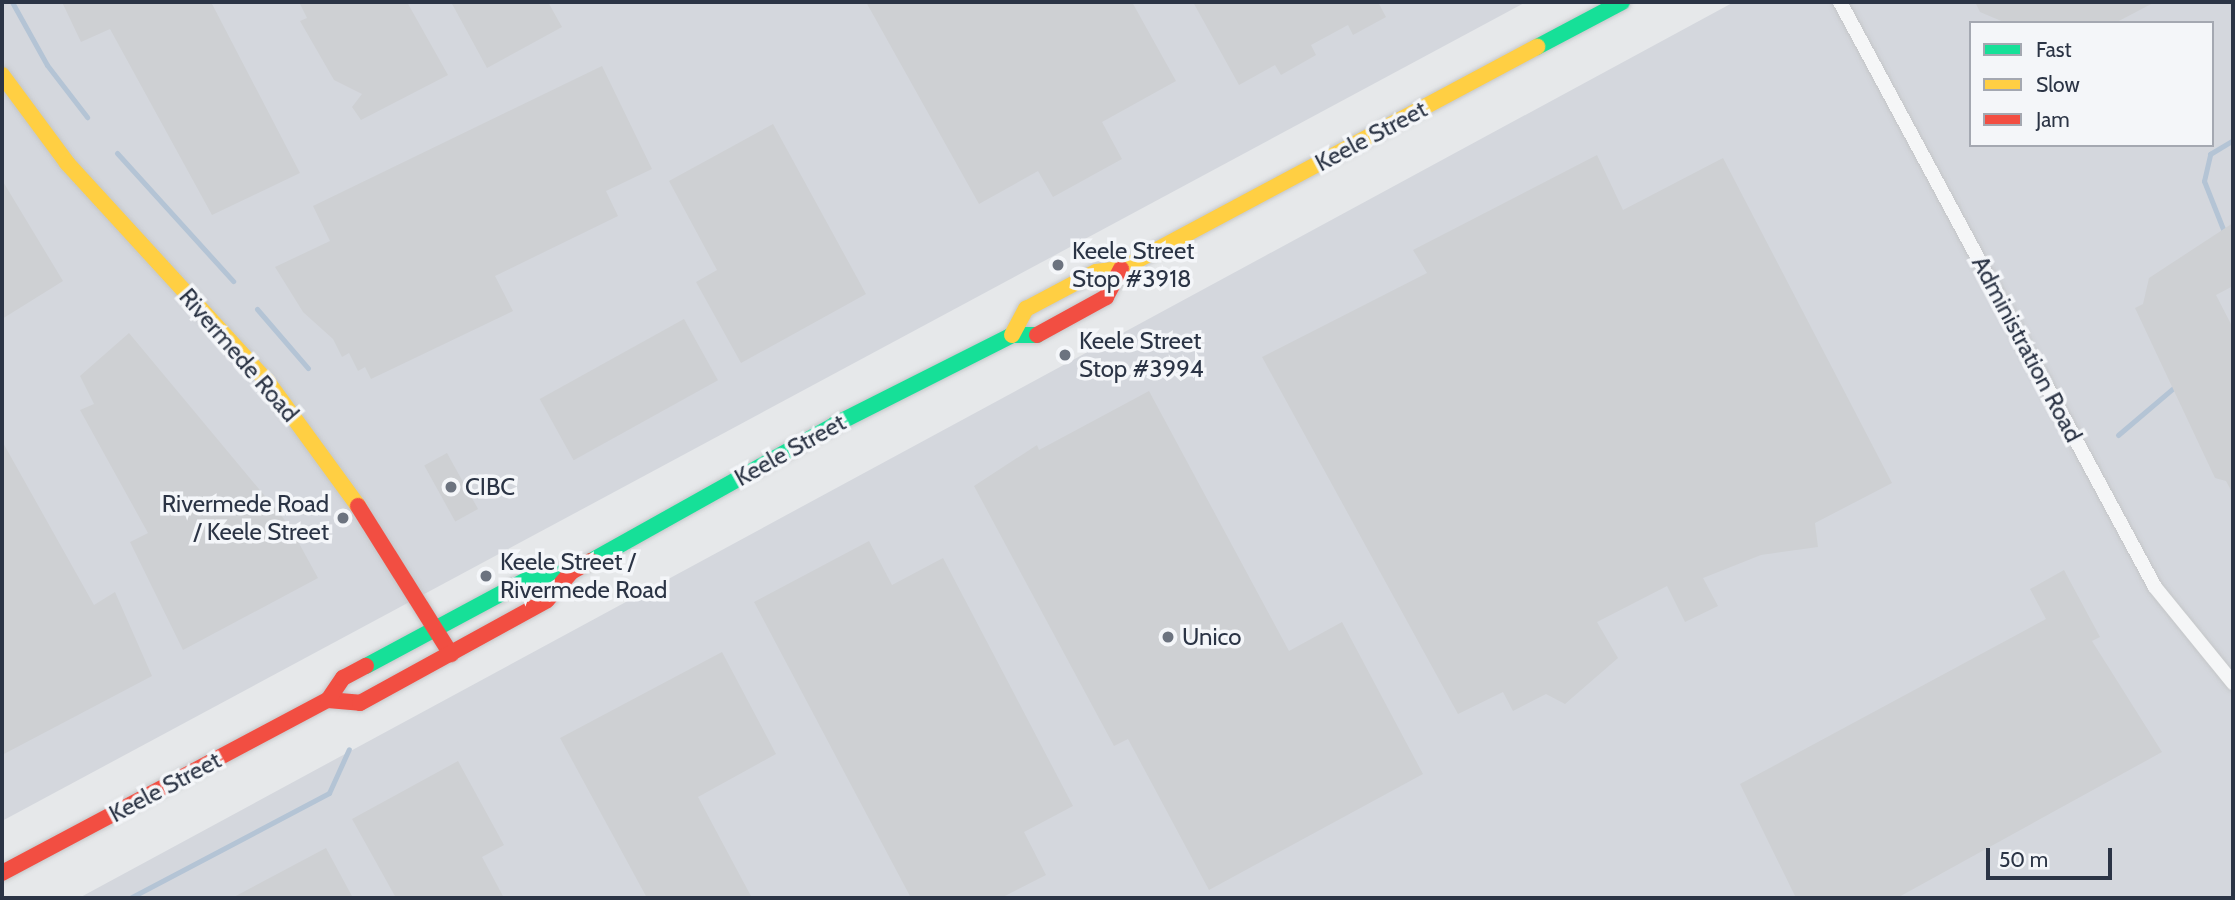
<!DOCTYPE html>
<style>
body{margin:0}
#map{position:relative;width:2235px;height:900px;overflow:hidden;background:#e6e8ea;font-family:Cabin,sans-serif}
div>[style]{position:absolute}
[style*='--x']{left:calc(var(--x)*1px);top:calc(var(--y)*1px);width:calc(var(--w)*1px);rotate:calc(var(--a)*1deg)}
.built>*{inset:0;background:#d4d7dd}
.stream>*{height:5px;margin:-2.5px;padding:0 2.5px;transform-origin:2.5px;border-radius:2.5px;background:#b4c4d5}
.building>*{inset:0;background:#ced0d3;transform-origin:0 0}
.roads{filter:drop-shadow(0 0 2px #c4c6c8) drop-shadow(0 0 2px #c4c6c8)}
.street>*{height:14px;margin:-7px;padding:0 7px;transform-origin:7px;border-radius:7px;background:#f5f6f7}
.fast>*{height:16px;margin:-8px;padding:0 8px;transform-origin:8px;border-radius:8px;background:#16e098}
.slow>*{height:16px;margin:-8px;padding:0 8px;transform-origin:8px;border-radius:8px;background:#ffcf43}
.jam>*{height:16px;margin:-8px;padding:0 8px;transform-origin:8px;border-radius:8px;background:#f24e42}
.dots>*{width:19px;height:19px;translate:-50% -50%;box-sizing:border-box;border:4px solid #f4f6f9;border-radius:50%}
span{translate:-50% -50%;white-space:nowrap;text-align:center;line-height:1.15;-webkit-text-stroke:7px #f4f6f9;paint-order:stroke}
.street-label{font-size:24px;color:#2b3445}
.poi-label{font-size:24px;color:#2b3445}
.left{translate:0 -50%;text-align:left}
.right{translate:-100% -50%;text-align:right}
.frame{position:absolute;inset:0;border:4px solid #2b3445;pointer-events:none}
.legend{position:absolute;left:1969px;top:21px;width:245px;height:126px;box-sizing:border-box;background:#f4f6f9;border:2px solid #a4a8b1;margin:0;padding:9px 12px;list-style:none;font-size:21px;color:#2b3445}
.legend li{display:flex;align-items:center;gap:14px;height:35px}
.legend b{width:35px;border:2px solid #a4a8b1}
.scale{position:absolute;left:1986px;top:848px;width:126px;height:32px;box-sizing:border-box;border:4px solid #2b3445;border-top:0;padding-left:9px;font-size:21px;line-height:24px;white-space:nowrap;color:#2b3445;-webkit-text-stroke:5px #f4f6f9;paint-order:stroke}
</style>
<div id="map">
<div class="built">
<div style="clip-path:polygon(2px 2px,1526px 2px,2px 821px)"></div>
<div style="clip-path:polygon(evenodd,1734px 2px,2233px 2px,2233px 898px,79px 898px,1734px 2px,1971px 23px,2212px 23px,2212px 145px,1971px 145px,1971px 23px)"></div>
</div>
<div class="stream">
<div style="--x:12;--y:2;--w:72;--a:60.9"></div>
<div style="--x:47;--y:65;--w:66;--a:52.4"></div>
<div style="--x:117;--y:153;--w:173;--a:47.8"></div>
<div style="--x:2225;--y:234;--w:57;--a:-111.6"></div>
<div style="--x:2204;--y:181;--w:28;--a:-77"></div>
<div style="--x:2210;--y:154;--w:27;--a:-31"></div>
<div style="--x:257;--y:309;--w:78;--a:49.2"></div>
<div style="--x:2118;--y:435;--w:77;--a:-40.3"></div>
<div style="--x:130;--y:898;--w:225;--a:-27.8"></div>
<div style="--x:329;--y:793;--w:48;--a:-65.6"></div>
</div>
<div class="building">
<div style="clip-path:polygon(62px 2px,211px 2px,300px 173px,212px 215px,110px 29px,81px 42px)"></div>
<div style="clip-path:polygon(299px 2px,407px 2px,448px 75px,361px 120px,352px 107px,362px 94px,334px 80px,300px 21px,307px 18px)"></div>
<div style="clip-path:polygon(451px 2px,548px 2px,562px 27px,487px 68px)"></div>
<div style="clip-path:polygon(866px 2px,1132px 2px,1176px 81px,1102px 122px,1122px 159px,1053px 197px,1038px 171px,979px 204px)"></div>
<div style="clip-path:polygon(1193px 2px,1384px 2px,1379px 4px,1386px 17px,1353px 35px,1348px 25px,1311px 45px,1316px 55px,1281px 75px,1275px 65px,1239px 85px)"></div>
<div style="clip-path:polygon(1975px 2px,2155px 2px,2115px 23px,2006px 23px,1980px 12px)"></div>
<div style="clip-path:polygon(602px 66px,652px 169px,606px 191px,618px 216px,495px 276px,513px 311px,371px 379px,365px 367px,358px 371px,349px 353px,342px 357px,333px 339px,303px 312px,275px 267px,330px 241px,313px 206px)"></div>
<div style="clip-path:polygon(773px 124px,866px 294px,741px 363px,696px 282px,717px 270px,669px 181px)"></div>
<div style="clip-path:polygon(1597px 155px,1623px 210px,1723px 158px,1892px 483px,1815px 523px,1818px 547px,1761px 555px,1703px 578px,1718px 606px,1685px 622px,1667px 586px,1597px 622px,1618px 658px,1565px 704px,1546px 694px,1513px 711px,1503px 692px,1458px 714px,1262px 357px,1427px 273px,1413px 250px)"></div>
<div style="clip-path:polygon(2px 180px,63px 281px,2px 319px)"></div>
<div style="clip-path:polygon(2233px 223px,2233px 286px,2216px 295px,2233px 328px,2233px 494px,2226px 481px,2215px 478px,2135px 308px,2143px 304px,2149px 278px)"></div>
<div style="left:684px;top:319px;width:70px;height:165px;rotate:61deg"></div>
<div style="clip-path:polygon(129px 333px,289px 525px,318px 578px,183px 650px,130px 542px,148px 533px,80px 410px,94px 404px,80px 376px)"></div>
<div style="clip-path:polygon(1149px 391px,1289px 651px,1342px 622px,1423px 774px,1209px 890px,1128px 739px,1114px 746px,974px 486px,1037px 445px,1039px 450px)"></div>
<div style="clip-path:polygon(2px 441px,94px 605px,115px 592px,152px 676px,2px 755px)"></div>
<div style="left:447px;top:453px;width:64px;height:26px;rotate:61deg"></div>
<div style="clip-path:polygon(869px 541px,892px 585px,943px 558px,1073px 806px,1024px 832px,1046px 875px,1001px 898px,911px 898px,754px 602px)"></div>
<div style="clip-path:polygon(2064px 570px,2100px 637px,2092px 641px,2162px 752px,1897px 898px,1796px 898px,1740px 784px,2046px 619px,2030px 589px)"></div>
<div style="clip-path:polygon(722px 652px,776px 754px,698px 797px,752px 898px,647px 898px,560px 738px)"></div>
<div style="clip-path:polygon(458px 761px,504px 845px,482px 857px,504px 898px,396px 898px,352px 819px)"></div>
<div style="clip-path:polygon(326px 848px,353px 898px,232px 898px)"></div>
</div>
<div class="roads">
<div class="street">
<div style="--x:1840;--y:2;--w:664;--a:61.7"></div>
<div style="--x:2155;--y:587;--w:124;--a:50.9"></div>
</div>
<div class="fast">
<div style="--x:1537;--y:47;--w:96;--a:-27.9"></div>
<div style="--x:591;--y:561;--w:278;--a:-29.2"></div>
<div style="--x:834;--y:425;--w:199;--a:-26.8"></div>
<div style="--x:1012;--y:335;--w:25;--a:0"></div>
<div style="--x:366;--y:666;--w:188;--a:-28.2"></div>
<div style="--x:532;--y:577;--w:39;--a:-7"></div>
</div>
<div class="slow">
<div style="--x:2;--y:75;--w:109;--a:53.5"></div>
<div style="--x:67;--y:163;--w:296;--a:47.5"></div>
<div style="--x:267;--y:381;--w:155;--a:53.9"></div>
<div style="--x:1012;--y:335;--w:30;--a:-62"></div>
<div style="--x:1026;--y:309;--w:79;--a:-27.9"></div>
<div style="--x:1096;--y:272;--w:25;--a:-7"></div>
<div style="--x:1121;--y:269;--w:472;--a:-28.1"></div>
</div>
<div class="jam">
<div style="--x:1037;--y:335;--w:79;--a:-28.8"></div>
<div style="--x:1106;--y:297;--w:32;--a:-62"></div>
<div style="--x:358;--y:506;--w:175;--a:57.9"></div>
<div style="--x:328;--y:700;--w:32;--a:5"></div>
<div style="--x:360;--y:703;--w:213;--a:-28.8"></div>
<div style="--x:547;--y:600;--w:37;--a:-49"></div>
<div style="--x:571;--y:572;--w:23;--a:-29"></div>
<div style="--x:2;--y:873;--w:369;--a:-28"></div>
<div style="--x:328;--y:700;--w:27;--a:-56"></div>
<div style="--x:343;--y:678;--w:26;--a:-28"></div>
</div>
</div>
<div class="dots">
<div style="left:1058px;top:265px;background:#6c737f"></div>
<div style="left:1065px;top:355px;background:#6c737f"></div>
<div style="left:451px;top:487px;background:#6c737f"></div>
<div style="left:343px;top:518px;background:#6c737f"></div>
<div style="left:486px;top:576px;background:#6c737f"></div>
<div style="left:1168px;top:637px;background:#6c737f"></div>
</div>
<div class="street-label">
<span style="left:1371px;top:136px;rotate:-28deg">Keele Street</span>
<span style="left:2027px;top:349px;rotate:62deg">Administration Road</span>
<span style="left:239px;top:355px;rotate:49deg">Rivermede Road</span>
<span style="left:790px;top:450px;rotate:-29deg">Keele Street</span>
<span style="left:165px;top:787px;rotate:-28deg">Keele Street</span>
</div>
<div class="poi-label">
<span class="left" style="left:1072px;top:265px">Keele Street<br>Stop #3918</span>
<span class="left" style="left:1079px;top:355px">Keele Street<br>Stop #3994</span>
<span class="left" style="left:465px;top:487px">CIBC</span>
<span class="right" style="left:329px;top:518px">Rivermede Road<br>/ Keele Street</span>
<span class="left" style="left:500px;top:576px">Keele Street /<br>Rivermede Road</span>
<span class="left" style="left:1182px;top:637px">Unico</span>
</div>
<div class="frame"></div>
<ul class="legend">
<li><b style="height:9px;background:#16e098"></b>Fast</li>
<li><b style="height:9px;background:#ffcf43"></b>Slow</li>
<li><b style="height:9px;background:#f24e42"></b>Jam</li>
</ul>
<div class="scale">50 m</div>
</div>
